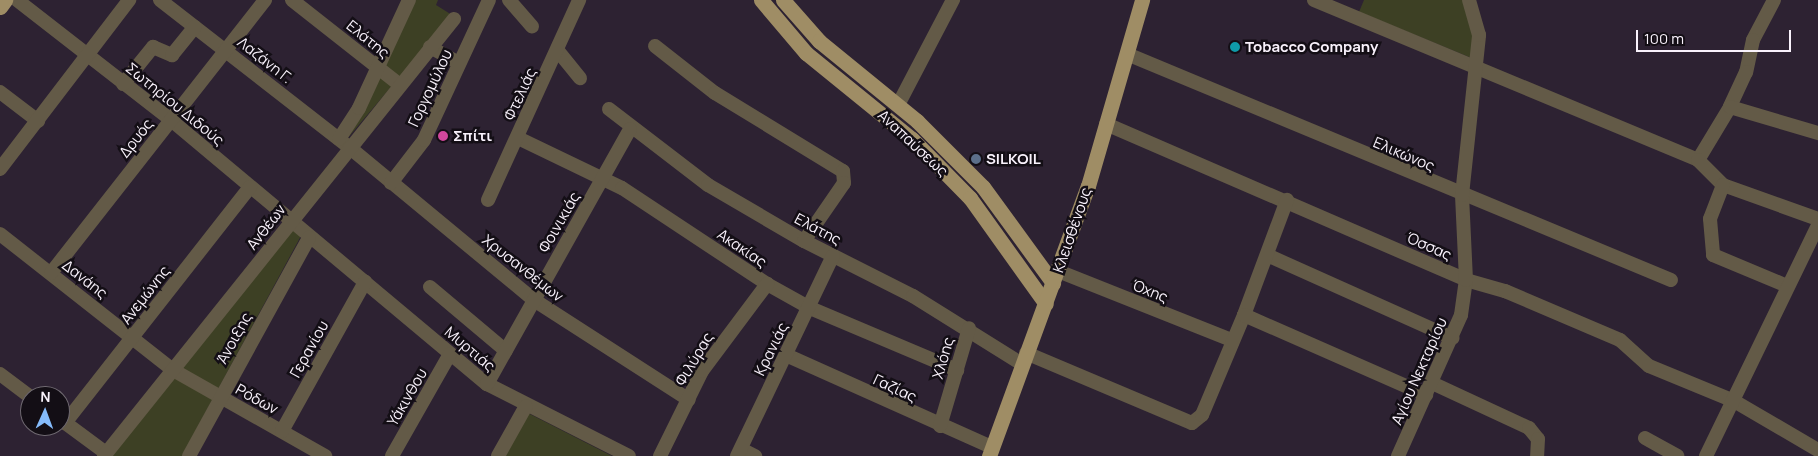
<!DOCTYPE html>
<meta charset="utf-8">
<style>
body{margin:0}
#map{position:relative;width:1818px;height:456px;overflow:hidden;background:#2d2232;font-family:Manrope,sans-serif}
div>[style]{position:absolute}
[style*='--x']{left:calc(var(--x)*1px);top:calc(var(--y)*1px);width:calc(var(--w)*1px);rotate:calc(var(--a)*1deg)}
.green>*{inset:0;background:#3d4024}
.minor>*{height:14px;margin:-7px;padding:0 7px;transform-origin:7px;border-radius:7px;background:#635a47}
.major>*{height:15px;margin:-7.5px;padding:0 7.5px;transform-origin:7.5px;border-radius:7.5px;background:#9f8d65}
.dots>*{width:14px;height:14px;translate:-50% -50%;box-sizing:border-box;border:2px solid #130e15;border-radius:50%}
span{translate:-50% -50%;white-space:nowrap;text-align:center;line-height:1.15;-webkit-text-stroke:5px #130e15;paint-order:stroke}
.street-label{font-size:15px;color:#f9f2fc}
.poi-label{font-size:15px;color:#f9f2fc;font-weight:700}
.left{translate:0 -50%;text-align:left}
.north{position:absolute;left:20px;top:386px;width:50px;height:50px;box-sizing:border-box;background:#130e15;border:1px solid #6f6971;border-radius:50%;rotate:2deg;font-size:14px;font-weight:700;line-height:20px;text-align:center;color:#f9f2fc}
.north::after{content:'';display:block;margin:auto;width:18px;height:22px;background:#85bbfb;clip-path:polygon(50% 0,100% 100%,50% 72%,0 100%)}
.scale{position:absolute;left:1636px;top:30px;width:155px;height:22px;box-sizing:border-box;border:2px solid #f9f2fc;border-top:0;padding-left:6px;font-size:15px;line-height:18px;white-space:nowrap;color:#f9f2fc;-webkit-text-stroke:4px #130e15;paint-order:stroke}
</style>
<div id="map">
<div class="green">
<div style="clip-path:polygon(416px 0,438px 0,436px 5px,452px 15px,346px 140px)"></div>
<div style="clip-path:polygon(1364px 0,1463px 0,1473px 28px,1474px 59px,1359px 12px)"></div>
<div style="clip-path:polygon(294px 227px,302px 234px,182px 456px,109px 456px)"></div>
<div style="clip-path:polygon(524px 411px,612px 456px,500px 456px)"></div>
</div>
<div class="minor">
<div style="--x:17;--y:0;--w:195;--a:37.9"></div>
<div style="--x:171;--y:120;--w:412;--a:39.9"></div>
<div style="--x:487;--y:384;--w:159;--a:26.9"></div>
<div style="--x:160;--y:0;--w:239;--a:37.9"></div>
<div style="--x:349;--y:147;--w:240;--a:39.6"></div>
<div style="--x:534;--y:300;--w:184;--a:32.8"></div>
<div style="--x:292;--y:0;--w:137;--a:38.2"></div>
<div style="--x:509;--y:0;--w:35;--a:49"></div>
<div style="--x:1314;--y:0;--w:416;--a:22.6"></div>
<div style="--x:1774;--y:0;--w:45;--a:117.7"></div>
<div style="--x:1753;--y:40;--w:33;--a:102"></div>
<div style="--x:1746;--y:72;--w:38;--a:115"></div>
<div style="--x:1730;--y:107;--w:62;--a:121.1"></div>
<div style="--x:1698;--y:160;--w:35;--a:45"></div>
<div style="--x:1723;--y:185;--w:101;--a:19.7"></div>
<div style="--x:655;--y:46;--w:76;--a:38.1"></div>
<div style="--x:715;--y:93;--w:150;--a:31.4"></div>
<div style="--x:843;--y:171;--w:12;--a:85"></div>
<div style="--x:844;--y:183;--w:70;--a:124.6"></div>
<div style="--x:430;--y:47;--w:33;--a:29"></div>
<div style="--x:558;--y:51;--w:35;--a:51"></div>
<div style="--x:1127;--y:54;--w:589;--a:22.56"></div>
<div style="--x:123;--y:84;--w:48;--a:-51"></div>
<div style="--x:153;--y:47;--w:21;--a:23"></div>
<div style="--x:172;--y:55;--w:36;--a:-51"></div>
<div style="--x:0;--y:92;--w:48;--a:37.3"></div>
<div style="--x:898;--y:105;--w:119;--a:-62.4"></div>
<div style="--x:1730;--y:107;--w:92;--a:16.5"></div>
<div style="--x:609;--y:109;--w:125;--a:37.5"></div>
<div style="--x:708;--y:185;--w:111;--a:30.3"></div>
<div style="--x:804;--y:241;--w:122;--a:26.8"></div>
<div style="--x:913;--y:296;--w:128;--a:32"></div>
<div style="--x:1106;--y:124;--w:392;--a:23.4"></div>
<div style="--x:1466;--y:280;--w:41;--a:15.8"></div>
<div style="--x:1505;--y:291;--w:125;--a:23.1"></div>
<div style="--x:1620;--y:340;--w:39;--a:42"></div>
<div style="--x:1649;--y:366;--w:92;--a:22.4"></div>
<div style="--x:1734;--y:401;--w:97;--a:30.3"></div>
<div style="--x:518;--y:138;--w:115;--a:25.7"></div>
<div style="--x:622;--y:188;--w:174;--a:33.5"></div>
<div style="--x:767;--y:284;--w:49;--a:29.2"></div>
<div style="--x:810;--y:308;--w:160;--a:22.9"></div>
<div style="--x:339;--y:139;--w:37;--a:-57"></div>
<div style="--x:359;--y:108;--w:119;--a:-65.2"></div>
<div style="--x:0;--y:169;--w:213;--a:-52.6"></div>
<div style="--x:391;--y:183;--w:54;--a:-52.5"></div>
<div style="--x:424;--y:140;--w:154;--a:-65.1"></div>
<div style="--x:1723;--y:185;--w:36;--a:111"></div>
<div style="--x:1710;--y:219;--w:36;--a:85"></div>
<div style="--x:1713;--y:255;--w:80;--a:22.7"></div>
<div style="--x:488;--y:200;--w:220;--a:-65.5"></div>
<div style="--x:0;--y:234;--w:220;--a:38.2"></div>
<div style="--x:173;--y:370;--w:175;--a:29.5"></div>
<div style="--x:1269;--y:256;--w:201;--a:24.1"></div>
<div style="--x:1058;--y:271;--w:186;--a:21.7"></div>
<div style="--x:51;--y:273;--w:347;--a:-51.9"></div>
<div style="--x:430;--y:287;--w:99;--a:40.1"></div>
<div style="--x:1244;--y:315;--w:123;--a:-69.5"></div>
<div style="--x:1026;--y:353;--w:180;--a:22.9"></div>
<div style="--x:1192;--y:423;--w:13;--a:-39"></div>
<div style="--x:1202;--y:415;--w:108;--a:-67.2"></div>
<div style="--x:1244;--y:315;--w:199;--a:23.7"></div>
<div style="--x:786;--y:355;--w:226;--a:24.1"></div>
<div style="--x:0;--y:374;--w:38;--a:37"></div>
<div style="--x:1432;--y:383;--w:107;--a:24.9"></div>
<div style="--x:1529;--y:428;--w:14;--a:51"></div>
<div style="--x:1538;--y:439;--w:17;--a:93"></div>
<div style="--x:487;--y:384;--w:292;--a:-60.7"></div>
<div style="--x:60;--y:419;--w:57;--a:36.5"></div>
<div style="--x:65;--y:423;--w:300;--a:-51.9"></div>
<div style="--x:940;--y:426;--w:102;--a:-73.5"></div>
<div style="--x:282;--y:431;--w:171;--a:-60.9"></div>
<div style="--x:1645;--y:438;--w:37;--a:29"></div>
<div style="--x:741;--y:449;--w:16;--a:27"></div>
<div style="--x:104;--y:456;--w:560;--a:-51.31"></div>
<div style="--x:189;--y:456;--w:249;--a:-61.2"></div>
<div style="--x:392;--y:456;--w:117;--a:-60.4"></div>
<div style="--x:498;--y:456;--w:57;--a:-60.8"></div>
<div style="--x:660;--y:456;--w:95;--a:-63.7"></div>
<div style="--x:702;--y:371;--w:109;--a:-53.2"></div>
<div style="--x:737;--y:456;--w:222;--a:-64.4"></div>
<div style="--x:1398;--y:456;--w:154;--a:-65.9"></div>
<div style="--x:1461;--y:315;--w:35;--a:-82"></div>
<div style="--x:1466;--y:280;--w:85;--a:-92.7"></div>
<div style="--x:1462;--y:195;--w:161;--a:-83.9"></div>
<div style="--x:1479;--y:35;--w:36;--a:-106"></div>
<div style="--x:1706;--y:456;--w:257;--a:-64.1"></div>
</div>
<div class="major">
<div style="--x:761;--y:0;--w:70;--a:49.7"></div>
<div style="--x:806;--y:53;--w:136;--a:39.1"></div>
<div style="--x:912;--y:139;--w:83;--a:45.5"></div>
<div style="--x:970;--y:198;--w:130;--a:54.4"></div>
<div style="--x:783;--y:0;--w:55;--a:48.7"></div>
<div style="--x:819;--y:41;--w:127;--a:39.2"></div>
<div style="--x:917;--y:121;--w:93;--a:45"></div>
<div style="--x:983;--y:187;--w:119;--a:53.9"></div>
<div style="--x:0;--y:7;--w:9;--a:-54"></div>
<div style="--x:989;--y:456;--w:288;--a:-69.9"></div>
<div style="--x:1088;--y:186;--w:194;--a:-73.8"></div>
</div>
<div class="dots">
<div style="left:1235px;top:47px;background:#0f9aa8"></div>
<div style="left:443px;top:136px;background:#d1479c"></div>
<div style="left:976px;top:159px;background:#5c6f8a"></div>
</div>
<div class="street-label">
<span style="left:368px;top:39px;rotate:39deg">Ελάτης</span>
<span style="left:265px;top:60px;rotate:38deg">Λαζάνη Γ.</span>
<span style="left:430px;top:88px;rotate:-65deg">Γοργομύλου</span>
<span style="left:520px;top:94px;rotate:-65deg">Φτελιάς</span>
<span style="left:175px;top:104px;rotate:39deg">Σωτηρίου Διδούς</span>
<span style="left:136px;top:138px;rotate:-52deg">Δρυός</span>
<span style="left:913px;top:143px;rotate:43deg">Αναπαύσεως</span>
<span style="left:1404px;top:154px;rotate:23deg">Ελικώνος</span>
<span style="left:559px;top:222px;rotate:-60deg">Φοινικιάς</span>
<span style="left:266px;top:227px;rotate:-52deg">Ανθέων</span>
<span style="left:818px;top:229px;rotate:28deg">Ελάτης</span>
<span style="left:1072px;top:230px;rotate:-71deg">Κλεισθένους</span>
<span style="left:1429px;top:246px;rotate:24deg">Όσσας</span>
<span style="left:742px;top:248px;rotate:34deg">Ακακίας</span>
<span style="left:523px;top:268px;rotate:38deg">Χρυσανθέμων</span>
<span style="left:85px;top:279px;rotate:38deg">Δανάης</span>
<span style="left:1150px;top:291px;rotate:22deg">Όχης</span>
<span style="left:145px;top:295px;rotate:-52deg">Ανεμώνης</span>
<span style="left:234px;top:338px;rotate:-61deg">Άνοιξης</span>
<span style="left:309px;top:349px;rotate:-61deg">Γερανίου</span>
<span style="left:470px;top:349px;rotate:40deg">Μυρτιάς</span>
<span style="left:771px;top:349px;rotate:-64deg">Κρανιάς</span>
<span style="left:943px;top:358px;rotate:-74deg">Χλόης</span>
<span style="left:694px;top:359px;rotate:-59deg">Φιλύρας</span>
<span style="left:1419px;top:371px;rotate:-66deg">Αγίου Νεκταρίου</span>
<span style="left:895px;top:388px;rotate:25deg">Γαζίας</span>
<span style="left:407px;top:397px;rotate:-60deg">Υάκινθου</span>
<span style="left:257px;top:399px;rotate:29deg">Ρόδων</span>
</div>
<div class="poi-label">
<span class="left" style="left:1245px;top:47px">Tobacco Company</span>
<span class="left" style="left:453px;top:136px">Σπίτι</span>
<span class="left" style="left:986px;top:159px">SILKOIL</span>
</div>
<div class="north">N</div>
<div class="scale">100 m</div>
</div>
